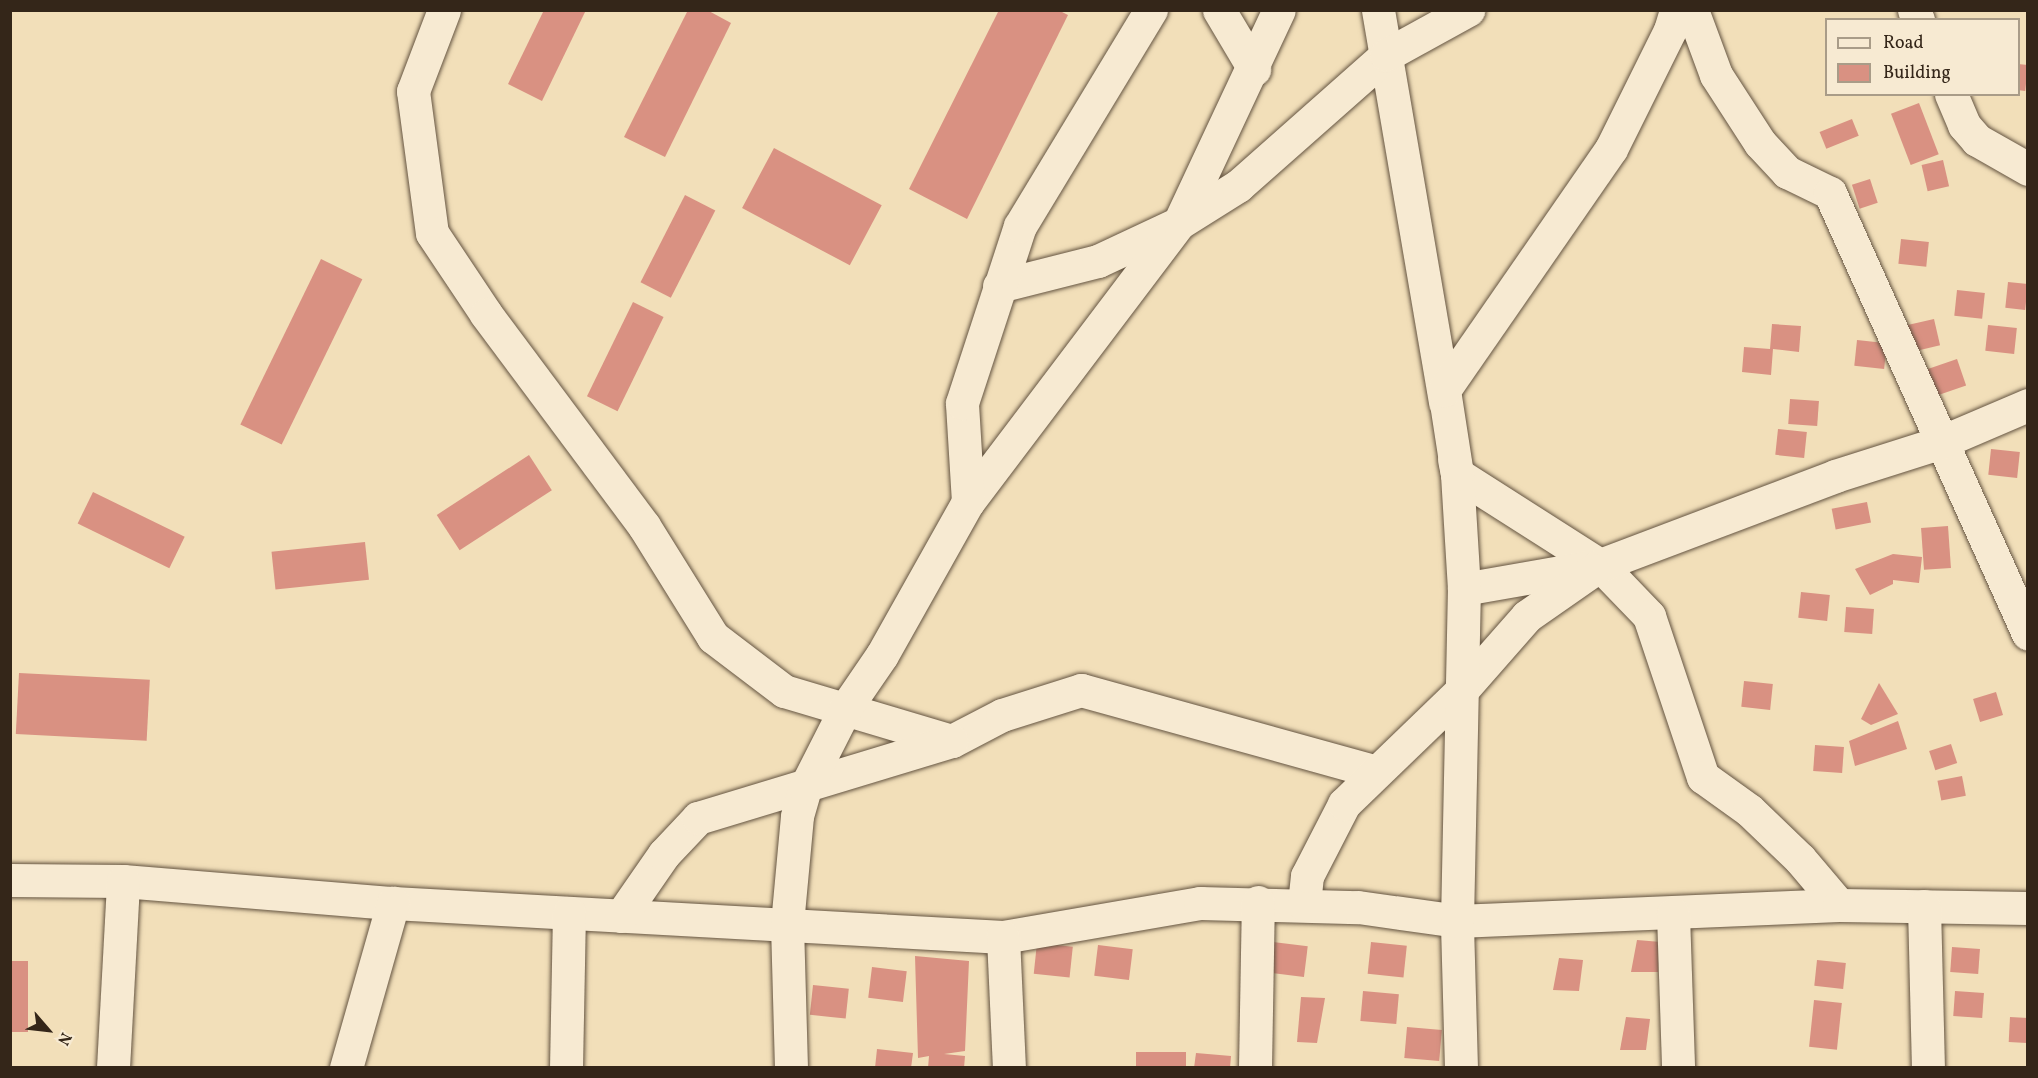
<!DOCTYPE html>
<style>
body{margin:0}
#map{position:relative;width:2038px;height:1078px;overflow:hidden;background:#f2dfb9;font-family:Vollkorn,serif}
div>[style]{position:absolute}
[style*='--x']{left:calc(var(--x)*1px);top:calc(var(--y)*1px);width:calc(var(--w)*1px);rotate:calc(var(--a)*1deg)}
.building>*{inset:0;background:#d99182;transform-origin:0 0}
.roads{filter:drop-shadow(0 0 2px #645441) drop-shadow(0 0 2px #645441)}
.street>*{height:33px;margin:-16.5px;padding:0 16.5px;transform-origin:16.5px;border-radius:16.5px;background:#f7ead2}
span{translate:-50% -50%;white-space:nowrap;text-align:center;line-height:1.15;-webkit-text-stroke:4.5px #f7ead2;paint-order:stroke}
.frame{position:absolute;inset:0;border:12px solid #342619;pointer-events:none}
.legend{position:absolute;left:1825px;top:18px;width:195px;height:78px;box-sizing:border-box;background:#f7ead2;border:2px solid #a99c88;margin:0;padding:8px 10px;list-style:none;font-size:18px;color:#342619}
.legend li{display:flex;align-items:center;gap:12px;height:30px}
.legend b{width:30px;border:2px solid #a99c88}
.north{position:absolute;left:18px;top:1000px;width:60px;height:60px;-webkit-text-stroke:4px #f7ead2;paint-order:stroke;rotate:118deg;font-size:16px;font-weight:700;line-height:24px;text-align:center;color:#342619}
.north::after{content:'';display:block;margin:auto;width:21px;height:27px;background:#342619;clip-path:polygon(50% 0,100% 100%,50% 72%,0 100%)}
</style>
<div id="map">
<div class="building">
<div style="clip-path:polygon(544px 10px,586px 10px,542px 101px,508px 84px)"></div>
<div style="clip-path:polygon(688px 10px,707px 10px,731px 23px,665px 157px,624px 137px)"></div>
<div style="clip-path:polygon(999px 10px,1058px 10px,1068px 15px,967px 219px,909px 189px)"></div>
<div style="left:2018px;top:64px;width:10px;height:26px;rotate:6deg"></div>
<div style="left:1919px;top:103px;width:55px;height:30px;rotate:69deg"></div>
<div style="left:1852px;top:119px;width:18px;height:35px;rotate:68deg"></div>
<div style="left:774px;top:148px;width:122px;height:68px;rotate:28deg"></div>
<div style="left:1943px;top:160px;width:27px;height:22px;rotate:77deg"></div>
<div style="left:1870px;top:179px;width:25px;height:19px;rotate:72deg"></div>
<div style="left:685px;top:195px;width:34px;height:98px;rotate:27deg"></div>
<div style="left:1901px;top:239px;width:28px;height:25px;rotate:6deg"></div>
<div style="left:321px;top:259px;width:46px;height:184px;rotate:26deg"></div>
<div style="left:2008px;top:282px;width:20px;height:26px;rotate:6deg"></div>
<div style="left:1957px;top:290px;width:28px;height:26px;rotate:6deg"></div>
<div style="left:633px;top:302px;width:34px;height:105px;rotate:26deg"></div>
<div style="left:1934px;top:319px;width:27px;height:27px;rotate:77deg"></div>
<div style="clip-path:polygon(1772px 324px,1801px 326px,1799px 352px,1773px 349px,1771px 375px,1742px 372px,1744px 347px,1770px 349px)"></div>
<div style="left:1988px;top:325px;width:29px;height:26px;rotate:6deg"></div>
<div style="left:1857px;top:340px;width:30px;height:26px;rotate:6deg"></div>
<div style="left:1957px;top:359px;width:28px;height:40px;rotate:71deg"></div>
<div style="left:1790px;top:399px;width:29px;height:25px;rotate:4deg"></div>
<div style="left:1778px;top:429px;width:29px;height:26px;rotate:6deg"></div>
<div style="left:1991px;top:449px;width:29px;height:26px;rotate:6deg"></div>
<div style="left:529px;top:455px;width:42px;height:110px;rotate:57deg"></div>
<div style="left:93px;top:492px;width:102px;height:35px;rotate:26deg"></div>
<div style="left:1867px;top:502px;width:21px;height:36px;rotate:79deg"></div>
<div style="left:1948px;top:526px;width:42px;height:27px;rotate:86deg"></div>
<div style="left:365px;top:542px;width:38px;height:94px;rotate:84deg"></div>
<div style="clip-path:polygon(1893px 554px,1922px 557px,1919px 583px,1893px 580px,1893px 584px,1870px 595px,1855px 569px)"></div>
<div style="left:1801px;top:592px;width:29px;height:26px;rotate:6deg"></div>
<div style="left:1846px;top:607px;width:28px;height:25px;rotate:4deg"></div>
<div style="left:19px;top:673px;width:131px;height:61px;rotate:3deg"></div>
<div style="left:1744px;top:681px;width:29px;height:26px;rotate:6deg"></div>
<div style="clip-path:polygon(1879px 683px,1898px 714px,1871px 725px,1861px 719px)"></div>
<div style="left:1996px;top:692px;width:24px;height:24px;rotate:73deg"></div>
<div style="clip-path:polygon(1898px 721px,1907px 749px,1855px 766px,1849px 741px)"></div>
<div style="left:1951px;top:744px;width:20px;height:23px;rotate:72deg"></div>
<div style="left:1815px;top:745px;width:29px;height:26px;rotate:4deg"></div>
<div style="left:1962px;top:776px;width:20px;height:25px;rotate:79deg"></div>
<div style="clip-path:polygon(1637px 940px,1661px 942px,1658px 972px,1631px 972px)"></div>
<div style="left:1273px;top:942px;width:35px;height:31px;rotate:7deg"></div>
<div style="left:1371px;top:942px;width:36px;height:32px;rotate:6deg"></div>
<div style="left:1037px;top:943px;width:36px;height:31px;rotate:6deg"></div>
<div style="left:1098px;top:945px;width:35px;height:31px;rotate:7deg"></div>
<div style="left:1952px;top:947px;width:28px;height:25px;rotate:4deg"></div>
<div style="clip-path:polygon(915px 956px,969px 961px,965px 1051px,944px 1054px,965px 1056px,964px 1068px,928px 1068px,929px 1056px,918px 1058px)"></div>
<div style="clip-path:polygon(1559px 958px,1583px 960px,1579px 991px,1553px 990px)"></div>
<div style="left:1817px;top:960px;width:29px;height:26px;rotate:6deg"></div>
<div style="left:10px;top:961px;width:18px;height:71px"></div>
<div style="left:872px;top:967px;width:35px;height:31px;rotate:7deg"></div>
<div style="left:813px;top:985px;width:36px;height:30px;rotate:6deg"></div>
<div style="left:1363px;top:991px;width:36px;height:30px;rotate:5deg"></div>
<div style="left:1955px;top:991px;width:29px;height:25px;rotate:4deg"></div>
<div style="clip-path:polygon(1301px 997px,1325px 998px,1317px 1043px,1297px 1042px)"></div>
<div style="left:1814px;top:1000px;width:28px;height:47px;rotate:6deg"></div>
<div style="clip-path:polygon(1626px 1017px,1650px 1019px,1646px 1050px,1620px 1050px)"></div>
<div style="left:2010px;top:1017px;width:18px;height:25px;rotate:3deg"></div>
<div style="left:1407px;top:1027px;width:35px;height:31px;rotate:5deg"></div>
<div style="clip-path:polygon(877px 1049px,913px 1053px,911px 1068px,875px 1068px)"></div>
<div style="left:1136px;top:1052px;width:50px;height:16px"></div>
<div style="clip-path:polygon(1196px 1053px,1231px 1056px,1230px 1068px,1194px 1068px)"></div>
</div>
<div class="roads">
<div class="street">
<div style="--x:444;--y:10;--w:87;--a:110.9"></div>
<div style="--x:413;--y:91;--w:143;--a:82.4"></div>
<div style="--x:432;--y:233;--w:97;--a:56.3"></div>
<div style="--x:486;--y:314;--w:264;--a:53.3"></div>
<div style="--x:644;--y:526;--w:131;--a:58.1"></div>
<div style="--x:713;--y:637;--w:89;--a:37.3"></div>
<div style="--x:784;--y:691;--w:175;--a:16.6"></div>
<div style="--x:952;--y:741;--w:56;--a:-27.5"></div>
<div style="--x:1002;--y:715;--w:83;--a:-17.6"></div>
<div style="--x:1081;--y:690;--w:304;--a:15.5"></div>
<div style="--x:1219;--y:10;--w:69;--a:59.3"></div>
<div style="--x:1378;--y:10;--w:398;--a:80.3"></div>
<div style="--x:1692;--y:10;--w:69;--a:69.7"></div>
<div style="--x:1716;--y:75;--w:81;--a:57.1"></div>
<div style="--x:1760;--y:143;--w:40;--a:47"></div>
<div style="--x:1787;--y:172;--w:48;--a:26"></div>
<div style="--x:1830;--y:193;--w:483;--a:65.8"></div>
<div style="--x:1914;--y:10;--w:11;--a:68"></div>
<div style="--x:1951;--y:94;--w:34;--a:67"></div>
<div style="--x:1964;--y:125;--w:20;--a:49"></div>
<div style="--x:1977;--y:140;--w:59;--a:29.6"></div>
<div style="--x:999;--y:286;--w:102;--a:-14.2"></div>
<div style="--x:1098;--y:261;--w:89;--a:-25.1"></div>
<div style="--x:1179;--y:223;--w:70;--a:-32.1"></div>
<div style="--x:1238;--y:186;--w:198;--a:-41.5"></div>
<div style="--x:1386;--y:55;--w:94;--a:-28.8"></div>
<div style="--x:1454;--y:459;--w:15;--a:79"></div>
<div style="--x:1457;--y:474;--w:169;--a:32.5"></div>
<div style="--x:1600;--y:565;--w:71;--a:46.1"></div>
<div style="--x:1649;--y:616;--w:170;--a:71.5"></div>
<div style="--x:1703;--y:777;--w:57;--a:35.7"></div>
<div style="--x:1749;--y:810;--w:71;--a:43.9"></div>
<div style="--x:1800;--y:859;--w:60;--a:49.7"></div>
<div style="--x:968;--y:502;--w:350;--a:-52.9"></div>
<div style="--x:1179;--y:223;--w:235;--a:-64.9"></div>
<div style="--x:1464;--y:589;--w:138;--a:-10"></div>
<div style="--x:1600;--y:565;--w:251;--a:-20.7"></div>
<div style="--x:1835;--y:476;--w:109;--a:-17.6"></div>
<div style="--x:1939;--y:443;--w:97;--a:-23.1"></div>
<div style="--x:10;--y:880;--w:113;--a:0.5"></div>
<div style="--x:123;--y:881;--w:271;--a:4.7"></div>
<div style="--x:393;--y:903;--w:611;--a:3.19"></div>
<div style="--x:1003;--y:937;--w:200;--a:-9.8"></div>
<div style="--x:1200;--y:903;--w:158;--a:1.5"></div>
<div style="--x:1358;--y:907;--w:100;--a:8"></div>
<div style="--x:1457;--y:921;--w:382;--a:-2.4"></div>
<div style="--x:1839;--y:905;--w:189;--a:0.9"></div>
<div style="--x:1304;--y:904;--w:28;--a:-84"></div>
<div style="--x:1307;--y:876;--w:81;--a:-62.8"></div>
<div style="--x:1344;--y:804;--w:164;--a:-44"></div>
<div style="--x:1462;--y:690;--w:98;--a:-48.7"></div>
<div style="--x:1527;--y:616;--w:80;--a:-34.9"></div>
<div style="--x:1924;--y:906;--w:162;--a:88.6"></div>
<div style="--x:1673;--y:914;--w:154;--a:88.1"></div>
<div style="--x:621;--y:916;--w:75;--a:-55.3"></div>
<div style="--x:664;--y:854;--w:50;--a:-46.6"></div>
<div style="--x:698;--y:818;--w:265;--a:-16.9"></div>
<div style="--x:1003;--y:937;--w:131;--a:87.4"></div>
<div style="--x:113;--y:1068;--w:187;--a:-86.9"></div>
<div style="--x:346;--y:1068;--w:172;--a:-74.1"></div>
<div style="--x:566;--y:1068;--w:155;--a:-88.9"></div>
<div style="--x:791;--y:1068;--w:144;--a:-91.6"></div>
<div style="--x:787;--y:924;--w:108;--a:-84.7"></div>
<div style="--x:797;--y:816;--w:29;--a:-74"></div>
<div style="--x:805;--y:788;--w:89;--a:-63.1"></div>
<div style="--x:845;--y:709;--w:65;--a:-55.6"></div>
<div style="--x:882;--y:655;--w:176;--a:-60.7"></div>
<div style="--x:968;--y:502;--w:99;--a:-93.5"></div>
<div style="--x:962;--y:403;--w:186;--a:-71.9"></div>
<div style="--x:1020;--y:226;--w:253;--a:-58.8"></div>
<div style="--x:1255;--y:1068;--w:166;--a:-89"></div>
<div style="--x:1461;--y:1068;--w:147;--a:-91.6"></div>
<div style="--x:1457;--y:921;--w:332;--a:-88.8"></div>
<div style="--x:1464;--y:589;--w:115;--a:-93.5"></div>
<div style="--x:1457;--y:474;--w:85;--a:-98.8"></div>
<div style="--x:1444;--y:390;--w:293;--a:-55.3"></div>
<div style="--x:1611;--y:149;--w:133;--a:-63.6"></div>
<div style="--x:1670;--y:30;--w:21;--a:-73"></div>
</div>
</div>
<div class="frame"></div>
<ul class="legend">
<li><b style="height:8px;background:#f7ead2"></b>Road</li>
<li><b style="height:16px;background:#d99182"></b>Building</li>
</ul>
<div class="north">N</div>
</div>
